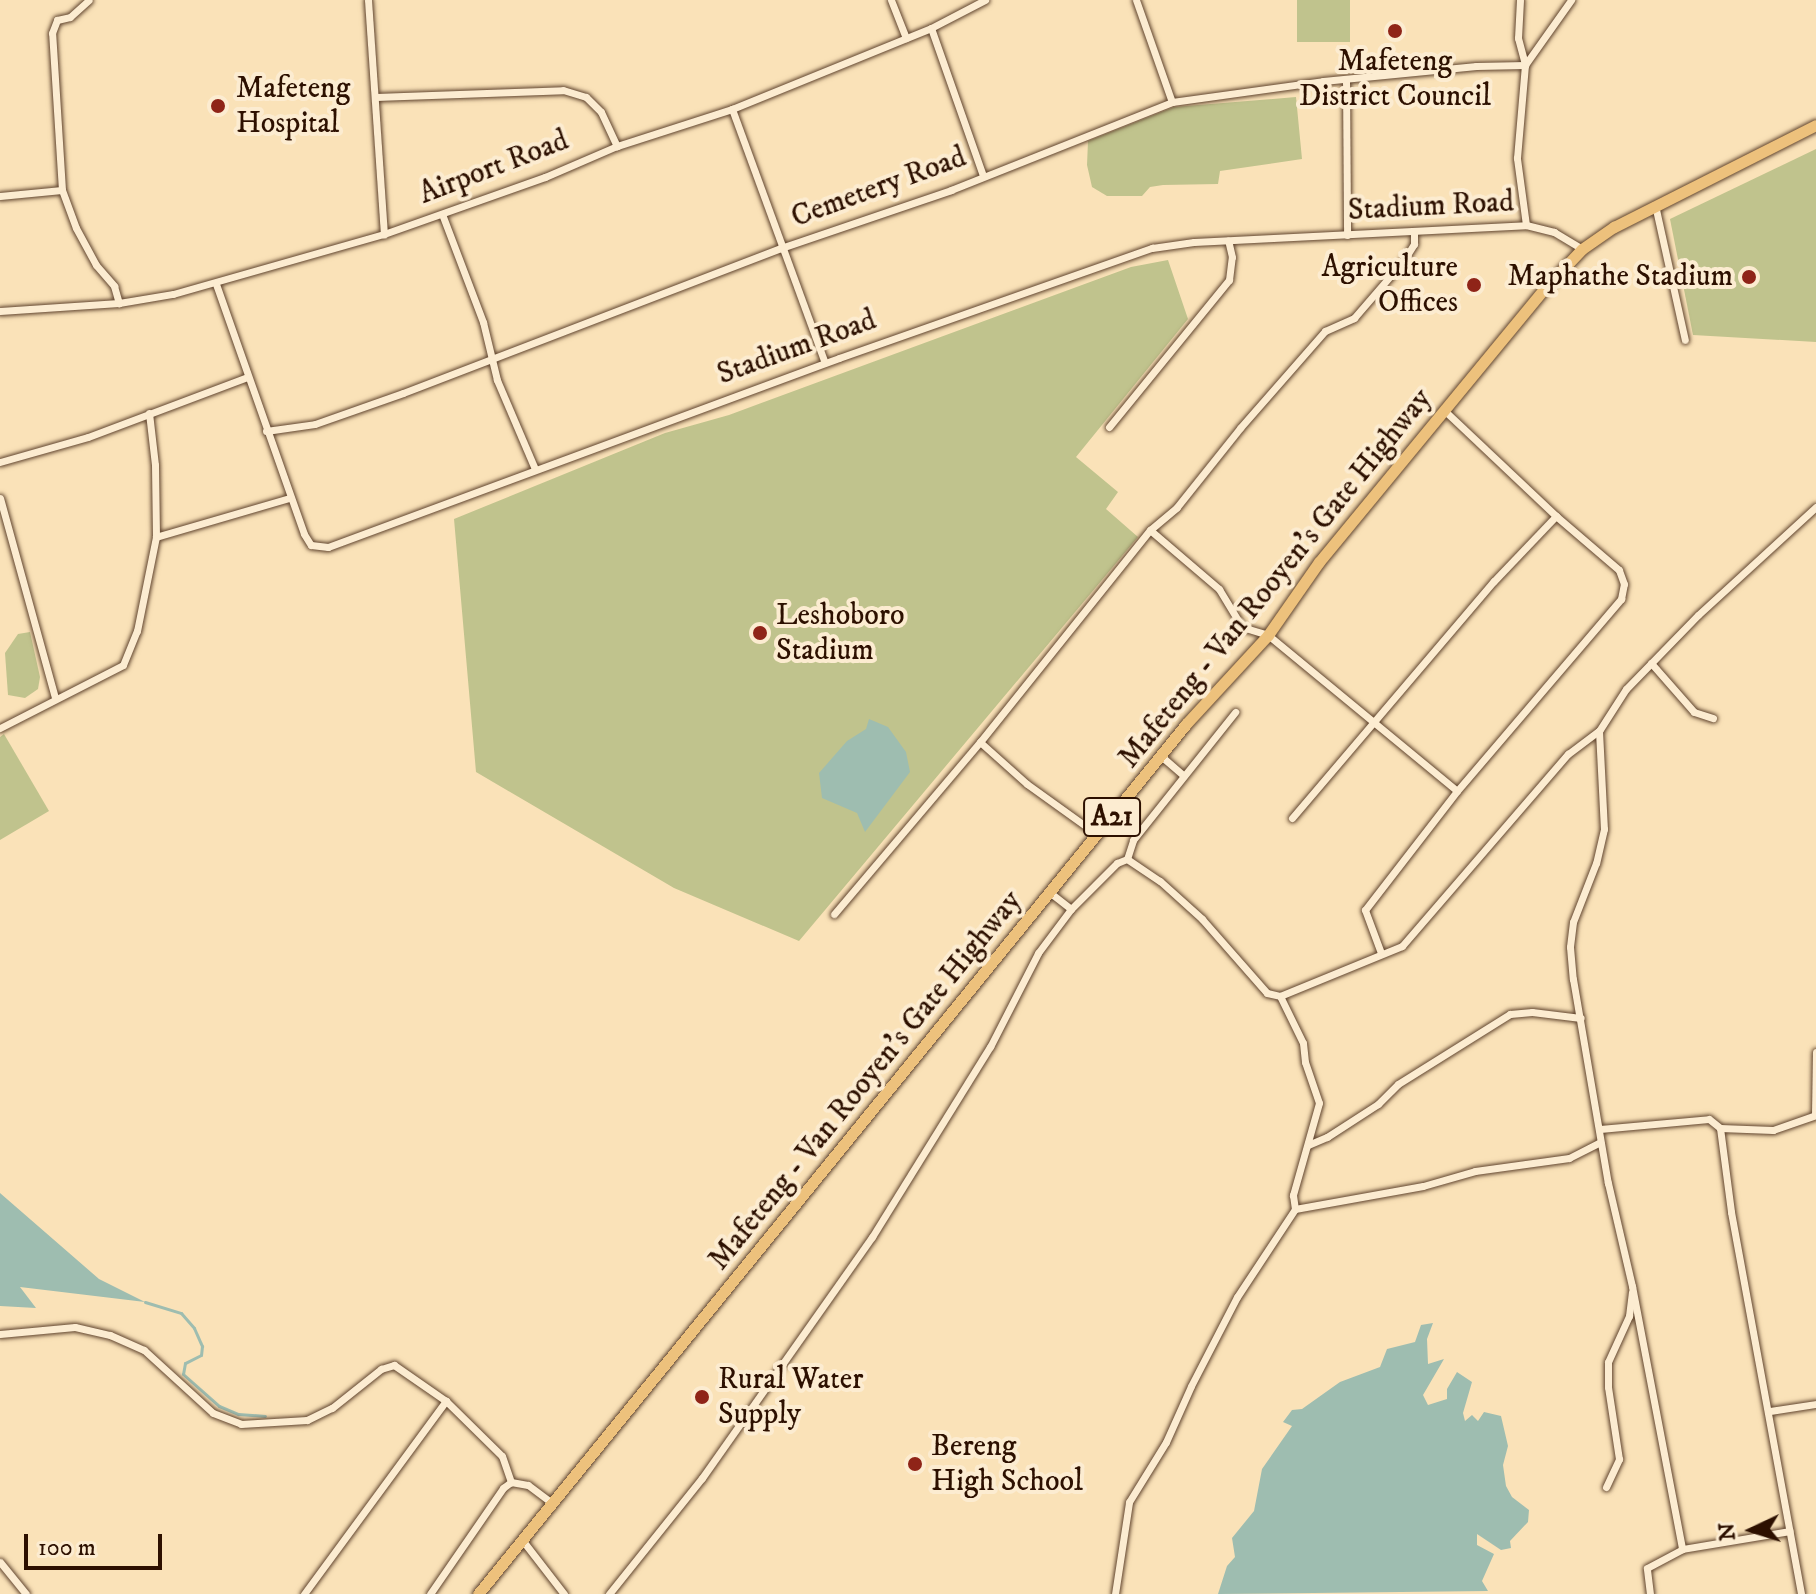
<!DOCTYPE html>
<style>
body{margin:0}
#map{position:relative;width:1816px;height:1594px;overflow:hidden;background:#fae2b8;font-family:"IM FELL DW Pica",serif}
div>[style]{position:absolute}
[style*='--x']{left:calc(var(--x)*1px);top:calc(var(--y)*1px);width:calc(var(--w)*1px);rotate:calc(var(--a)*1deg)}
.green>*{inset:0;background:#c0c38d;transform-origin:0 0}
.water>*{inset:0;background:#9ebdb0}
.stream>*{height:3px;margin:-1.5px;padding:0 1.5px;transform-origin:1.5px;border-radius:1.5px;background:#9ebdb0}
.roads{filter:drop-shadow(0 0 2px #60442e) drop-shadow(0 0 2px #60442e)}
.minor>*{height:7px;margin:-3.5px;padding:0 3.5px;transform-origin:3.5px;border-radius:3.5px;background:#fcecd1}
.primary>*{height:11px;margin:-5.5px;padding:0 5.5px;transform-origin:5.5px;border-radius:5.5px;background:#edc17c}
.dots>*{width:22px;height:22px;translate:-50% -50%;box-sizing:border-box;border:4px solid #fcecd1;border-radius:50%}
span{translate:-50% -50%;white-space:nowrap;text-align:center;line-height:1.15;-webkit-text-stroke:8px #fcecd1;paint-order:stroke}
.shield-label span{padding:2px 6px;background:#fcecd1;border:2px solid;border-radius:6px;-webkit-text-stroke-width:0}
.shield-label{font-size:28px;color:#2d1000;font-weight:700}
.poi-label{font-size:30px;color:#2d1000}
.left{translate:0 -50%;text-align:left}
.right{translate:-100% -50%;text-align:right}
.street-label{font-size:30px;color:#2d1000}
.north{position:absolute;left:1712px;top:1490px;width:80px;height:80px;-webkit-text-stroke:6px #fcecd1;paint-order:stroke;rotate:266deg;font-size:22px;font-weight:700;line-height:32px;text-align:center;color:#2d1000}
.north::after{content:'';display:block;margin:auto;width:28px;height:36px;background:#2d1000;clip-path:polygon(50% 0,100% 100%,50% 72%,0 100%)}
.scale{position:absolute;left:24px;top:1534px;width:138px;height:36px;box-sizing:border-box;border:4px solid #2d1000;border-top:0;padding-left:10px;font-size:24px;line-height:28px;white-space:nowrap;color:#2d1000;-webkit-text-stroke:6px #fcecd1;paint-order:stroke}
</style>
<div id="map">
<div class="green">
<div style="left:1297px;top:0;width:53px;height:42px"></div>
<div style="clip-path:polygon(1296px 97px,1302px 159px,1220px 171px,1218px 184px,1163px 185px,1150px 187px,1142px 196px,1107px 196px,1092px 187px,1087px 165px,1088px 141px,1174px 107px)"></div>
<div style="clip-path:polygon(1816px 149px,1816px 342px,1693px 335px,1670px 219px)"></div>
<div style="clip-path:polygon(1168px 260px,1188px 319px,1076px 457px,1118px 492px,1106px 509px,1138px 537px,799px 941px,674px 888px,476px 772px,454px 519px,665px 433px,729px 415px,1131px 267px)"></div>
<div style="clip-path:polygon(30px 632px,40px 677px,38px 689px,25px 698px,8px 695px,5px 653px,18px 634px)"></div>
<div style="clip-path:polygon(4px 734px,49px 811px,0 840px,0 737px)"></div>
</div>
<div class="water">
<div style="clip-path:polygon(869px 719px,888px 727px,906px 752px,910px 772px,865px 832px,857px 813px,822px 798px,819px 773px,847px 741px,866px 729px)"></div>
<div style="clip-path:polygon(0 1193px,99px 1279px,145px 1302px,20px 1287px,36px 1308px,0 1306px)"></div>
<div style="clip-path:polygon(1433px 1323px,1427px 1339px,1428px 1364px,1444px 1359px,1423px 1395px,1428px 1405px,1447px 1399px,1447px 1389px,1457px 1372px,1472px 1382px,1463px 1413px,1465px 1421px,1472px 1415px,1478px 1421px,1484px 1412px,1501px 1416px,1508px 1446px,1503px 1465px,1506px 1486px,1512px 1497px,1529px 1510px,1528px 1522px,1510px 1541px,1511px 1548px,1501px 1550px,1477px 1534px,1477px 1545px,1494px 1554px,1482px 1581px,1488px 1591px,1218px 1594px,1227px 1566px,1235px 1557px,1232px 1538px,1254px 1511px,1262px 1469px,1292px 1426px,1283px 1422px,1292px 1410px,1302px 1409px,1340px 1382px,1380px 1367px,1387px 1349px,1415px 1342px,1421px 1325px)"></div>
</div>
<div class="stream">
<div style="--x:145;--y:1302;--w:38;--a:17"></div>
<div style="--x:181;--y:1313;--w:20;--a:49"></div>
<div style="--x:194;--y:1328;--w:20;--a:66"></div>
<div style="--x:202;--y:1346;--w:9;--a:96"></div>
<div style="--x:201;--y:1355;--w:18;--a:153"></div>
<div style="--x:185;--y:1363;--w:11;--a:100"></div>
<div style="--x:183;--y:1374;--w:48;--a:41.6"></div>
<div style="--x:219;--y:1406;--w:21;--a:23"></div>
<div style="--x:238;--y:1414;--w:27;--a:4"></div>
</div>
<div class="roads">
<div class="minor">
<div style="--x:368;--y:0;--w:235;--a:86.1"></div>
<div style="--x:891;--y:0;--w:41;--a:68.5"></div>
<div style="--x:1136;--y:0;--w:108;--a:70.6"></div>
<div style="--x:1520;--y:0;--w:38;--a:93"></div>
<div style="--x:1518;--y:38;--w:28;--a:75"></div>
<div style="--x:931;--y:28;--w:157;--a:70.6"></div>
<div style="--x:1346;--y:79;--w:156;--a:89.6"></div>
<div style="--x:376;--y:97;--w:187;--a:-2.1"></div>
<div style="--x:563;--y:90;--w:24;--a:17"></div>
<div style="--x:586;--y:97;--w:21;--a:45"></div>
<div style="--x:601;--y:112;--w:38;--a:65"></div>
<div style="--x:732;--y:109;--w:270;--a:69.9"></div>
<div style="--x:62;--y:190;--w:157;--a:-93.6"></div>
<div style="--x:52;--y:33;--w:14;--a:-69"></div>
<div style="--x:57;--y:20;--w:13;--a:-13"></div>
<div style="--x:70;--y:17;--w:25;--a:-42"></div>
<div style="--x:0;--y:196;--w:62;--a:-5.5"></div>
<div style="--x:62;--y:190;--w:40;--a:69.8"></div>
<div style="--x:76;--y:228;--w:42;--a:61.6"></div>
<div style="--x:96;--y:265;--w:28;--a:49"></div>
<div style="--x:114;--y:286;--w:18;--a:74"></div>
<div style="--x:1655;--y:205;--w:138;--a:77.5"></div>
<div style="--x:442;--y:214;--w:116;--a:69.2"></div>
<div style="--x:483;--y:322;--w:60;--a:76.4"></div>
<div style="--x:497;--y:380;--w:97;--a:66.9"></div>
<div style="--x:1526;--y:225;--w:68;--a:-97.7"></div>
<div style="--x:1517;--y:158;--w:93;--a:-85.1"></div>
<div style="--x:1525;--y:65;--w:80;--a:-54.7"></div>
<div style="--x:216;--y:284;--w:265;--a:70.6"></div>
<div style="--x:304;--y:534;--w:13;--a:58"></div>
<div style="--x:311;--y:545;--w:17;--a:7"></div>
<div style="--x:328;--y:547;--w:545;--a:-20.3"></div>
<div style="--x:839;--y:358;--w:332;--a:-19.4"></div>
<div style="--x:1152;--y:248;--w:42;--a:-8.1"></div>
<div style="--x:1194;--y:242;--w:332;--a:-2.9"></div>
<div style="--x:1526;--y:225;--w:29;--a:14"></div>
<div style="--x:1554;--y:232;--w:33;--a:31"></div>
<div style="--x:0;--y:311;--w:119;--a:-3.8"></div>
<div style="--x:119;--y:303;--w:55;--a:-9.5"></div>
<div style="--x:173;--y:294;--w:219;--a:-15.9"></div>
<div style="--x:384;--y:234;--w:171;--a:-19.5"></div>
<div style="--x:545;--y:177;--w:78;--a:-23.3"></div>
<div style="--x:617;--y:146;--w:121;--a:-17.8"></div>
<div style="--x:732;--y:109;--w:215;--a:-22.1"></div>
<div style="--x:931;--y:28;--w:61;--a:-27.4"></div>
<div style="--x:149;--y:413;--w:52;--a:83.4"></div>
<div style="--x:155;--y:465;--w:72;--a:89.2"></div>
<div style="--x:1109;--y:427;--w:190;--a:-50.8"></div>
<div style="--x:1229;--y:280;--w:23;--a:-83"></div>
<div style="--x:1232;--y:257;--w:17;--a:-103"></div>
<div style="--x:266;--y:431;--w:49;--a:-8.1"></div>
<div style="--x:315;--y:424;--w:93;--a:-19.4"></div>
<div style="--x:403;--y:393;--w:405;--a:-21"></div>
<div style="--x:781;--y:248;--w:180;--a:-18.8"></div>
<div style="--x:951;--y:190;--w:238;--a:-21.7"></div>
<div style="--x:1172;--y:102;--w:152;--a:-7.9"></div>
<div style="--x:1323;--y:81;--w:154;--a:-5.6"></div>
<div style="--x:1476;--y:66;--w:49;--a:-1.2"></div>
<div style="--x:0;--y:462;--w:91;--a:-15.9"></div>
<div style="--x:88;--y:437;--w:171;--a:-20.6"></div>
<div style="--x:0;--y:498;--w:206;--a:74.6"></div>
<div style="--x:1150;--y:530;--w:91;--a:40.5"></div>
<div style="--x:1219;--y:589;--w:44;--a:58.8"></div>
<div style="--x:1242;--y:627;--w:27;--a:17"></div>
<div style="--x:1268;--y:635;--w:245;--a:39.5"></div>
<div style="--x:1651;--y:663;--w:65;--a:48.7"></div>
<div style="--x:1694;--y:712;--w:20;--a:18"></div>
<div style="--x:0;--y:728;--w:138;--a:-27.1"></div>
<div style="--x:123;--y:665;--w:37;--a:-68"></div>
<div style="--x:137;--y:631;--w:96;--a:-78.6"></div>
<div style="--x:156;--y:537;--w:139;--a:-16.3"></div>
<div style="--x:1599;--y:731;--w:98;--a:87.1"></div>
<div style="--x:1604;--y:829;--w:35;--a:103"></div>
<div style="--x:1596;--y:863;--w:63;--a:111.3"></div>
<div style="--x:1573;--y:922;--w:25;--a:97"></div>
<div style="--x:1570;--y:947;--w:32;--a:85"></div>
<div style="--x:1573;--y:979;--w:207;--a:80.3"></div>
<div style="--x:1608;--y:1183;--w:106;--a:76.9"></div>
<div style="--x:1632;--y:1286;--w:268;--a:79.2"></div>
<div style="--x:980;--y:742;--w:63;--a:41.8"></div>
<div style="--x:1027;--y:784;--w:87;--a:35.7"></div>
<div style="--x:1161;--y:756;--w:30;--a:41"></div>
<div style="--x:1292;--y:818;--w:311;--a:-49.6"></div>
<div style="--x:1494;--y:581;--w:90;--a:-46.4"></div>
<div style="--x:1127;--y:859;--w:20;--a:-72"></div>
<div style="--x:1133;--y:840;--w:164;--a:-51.4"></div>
<div style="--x:1071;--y:909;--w:65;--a:-45"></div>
<div style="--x:1117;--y:863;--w:11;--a:-22"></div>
<div style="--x:1127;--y:859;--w:40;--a:34"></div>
<div style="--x:1160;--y:881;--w:57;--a:42.1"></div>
<div style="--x:1202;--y:919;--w:98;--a:48.7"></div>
<div style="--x:1267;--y:993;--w:13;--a:13"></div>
<div style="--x:1280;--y:996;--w:132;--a:-22.3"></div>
<div style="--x:1402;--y:946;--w:254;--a:-49.2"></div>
<div style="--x:1568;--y:754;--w:39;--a:-37"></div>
<div style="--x:1599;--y:731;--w:50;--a:-57.3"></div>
<div style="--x:1626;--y:689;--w:103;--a:-45.8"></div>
<div style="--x:1698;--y:615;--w:160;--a:-42.5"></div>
<div style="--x:834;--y:914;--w:226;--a:-49.7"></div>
<div style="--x:980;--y:742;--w:272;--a:-51.3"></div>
<div style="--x:1150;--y:530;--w:35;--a:-40"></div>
<div style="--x:1177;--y:507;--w:101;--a:-51.4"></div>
<div style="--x:1240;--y:428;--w:129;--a:-48.8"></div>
<div style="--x:1325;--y:331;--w:32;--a:-24"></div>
<div style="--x:1354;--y:318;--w:77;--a:-49.2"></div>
<div style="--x:1404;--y:260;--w:19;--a:-58"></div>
<div style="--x:1414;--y:244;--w:12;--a:-90"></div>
<div style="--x:1381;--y:953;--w:46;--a:-110.4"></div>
<div style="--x:1365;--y:910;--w:150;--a:-52.3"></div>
<div style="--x:1457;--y:791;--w:253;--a:-49.5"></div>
<div style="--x:1621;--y:599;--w:15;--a:-79"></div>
<div style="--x:1624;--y:584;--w:15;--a:-110"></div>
<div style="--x:1619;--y:570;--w:83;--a:-139.4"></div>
<div style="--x:1556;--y:516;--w:153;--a:-136.6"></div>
<div style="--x:1280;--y:996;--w:52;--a:63.9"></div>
<div style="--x:1303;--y:1043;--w:19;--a:84"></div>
<div style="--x:1305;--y:1062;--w:43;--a:71.1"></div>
<div style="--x:1319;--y:1103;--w:96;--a:105.8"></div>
<div style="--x:1293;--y:1195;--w:14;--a:82"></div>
<div style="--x:1815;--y:1115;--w:63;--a:-89.1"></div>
<div style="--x:1720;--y:1128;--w:85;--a:82.5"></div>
<div style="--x:1731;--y:1212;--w:388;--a:79.6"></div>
<div style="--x:1600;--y:1129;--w:109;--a:-5.2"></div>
<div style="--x:1709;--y:1119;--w:14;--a:39"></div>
<div style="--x:1720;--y:1128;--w:53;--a:2.2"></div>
<div style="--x:1773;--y:1130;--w:46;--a:-19.2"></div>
<div style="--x:1308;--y:1145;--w:21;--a:-23"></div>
<div style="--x:1327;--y:1137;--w:61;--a:-32.9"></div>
<div style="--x:1378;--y:1104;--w:28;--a:-45"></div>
<div style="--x:1398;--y:1084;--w:132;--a:-32"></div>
<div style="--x:1510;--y:1014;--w:22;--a:-5"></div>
<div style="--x:1532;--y:1012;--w:49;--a:7"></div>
<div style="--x:0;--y:1334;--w:75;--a:-5.3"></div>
<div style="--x:75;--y:1327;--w:36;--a:13"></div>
<div style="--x:110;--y:1335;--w:37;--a:24"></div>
<div style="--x:144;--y:1350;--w:93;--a:42.4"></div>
<div style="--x:213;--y:1413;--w:30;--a:21"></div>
<div style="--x:241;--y:1424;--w:66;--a:-3.5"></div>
<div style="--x:307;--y:1420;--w:28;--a:-26"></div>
<div style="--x:332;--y:1408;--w:63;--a:-38.5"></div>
<div style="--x:381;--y:1369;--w:14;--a:-17"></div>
<div style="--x:394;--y:1365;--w:63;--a:34.7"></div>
<div style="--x:446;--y:1401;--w:78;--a:44.5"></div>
<div style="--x:502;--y:1456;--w:28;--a:71"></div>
<div style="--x:1770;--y:1411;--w:47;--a:-8.7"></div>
<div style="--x:1606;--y:1487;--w:31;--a:-65"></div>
<div style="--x:1619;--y:1459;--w:73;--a:-98.7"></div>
<div style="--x:1608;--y:1387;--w:25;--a:-90"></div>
<div style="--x:1608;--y:1362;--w:51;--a:-65.5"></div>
<div style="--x:1629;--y:1316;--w:24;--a:-83"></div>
<div style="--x:523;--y:1541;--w:67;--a:52.3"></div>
<div style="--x:0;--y:1562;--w:41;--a:50.9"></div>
<div style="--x:304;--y:1594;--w:240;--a:-53.7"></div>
<div style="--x:430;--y:1594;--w:129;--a:-55.4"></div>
<div style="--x:503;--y:1488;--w:10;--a:-37"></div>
<div style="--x:511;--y:1482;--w:17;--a:10"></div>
<div style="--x:528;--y:1485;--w:30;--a:37"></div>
<div style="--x:609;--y:1594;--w:149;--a:-51.3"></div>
<div style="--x:702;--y:1478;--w:295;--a:-54.8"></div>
<div style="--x:872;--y:1237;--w:224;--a:-58.2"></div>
<div style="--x:990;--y:1047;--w:106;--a:-62.9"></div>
<div style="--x:1038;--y:953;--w:55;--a:-53.1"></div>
<div style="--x:1071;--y:909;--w:28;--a:-142"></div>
<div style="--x:1115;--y:1594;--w:93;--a:-81.3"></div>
<div style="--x:1129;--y:1502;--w:70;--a:-58.3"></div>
<div style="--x:1166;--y:1442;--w:61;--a:-65.9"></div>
<div style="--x:1191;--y:1386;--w:100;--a:-62.7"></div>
<div style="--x:1237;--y:1297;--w:105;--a:-56.6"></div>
<div style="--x:1295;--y:1209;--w:130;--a:-10.2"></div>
<div style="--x:1423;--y:1186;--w:54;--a:-16.1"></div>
<div style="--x:1475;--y:1171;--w:95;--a:-7.9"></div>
<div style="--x:1569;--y:1158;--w:35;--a:-27"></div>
<div style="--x:1650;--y:1594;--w:26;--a:-97"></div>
<div style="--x:1647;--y:1568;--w:40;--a:-28"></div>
<div style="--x:1682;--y:1549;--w:109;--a:-9.5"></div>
</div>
<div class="primary">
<div style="--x:478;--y:1594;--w:1122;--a:-50.86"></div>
<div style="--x:1186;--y:724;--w:121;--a:-47.3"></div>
<div style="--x:1268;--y:635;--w:89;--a:-55.1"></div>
<div style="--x:1319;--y:562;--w:354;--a:-50.5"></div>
<div style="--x:1544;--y:289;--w:55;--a:-46.5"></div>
<div style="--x:1582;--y:249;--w:39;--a:-35"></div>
<div style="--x:1614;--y:227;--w:226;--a:-26.8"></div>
</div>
</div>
<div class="dots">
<div style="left:1395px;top:31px;background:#8f2418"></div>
<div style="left:218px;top:106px;background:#8f2418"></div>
<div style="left:1749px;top:277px;background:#8f2418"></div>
<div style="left:1474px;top:285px;background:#8f2418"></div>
<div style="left:760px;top:633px;background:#8f2418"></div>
<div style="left:702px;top:1397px;background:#8f2418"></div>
<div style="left:915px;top:1464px;background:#8f2418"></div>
</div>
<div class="shield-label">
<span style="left:1112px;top:817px">A21</span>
</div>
<div class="poi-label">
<span style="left:1395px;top:79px">Mafeteng<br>District Council</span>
<span class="left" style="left:236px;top:106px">Mafeteng<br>Hospital</span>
<span class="right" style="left:1458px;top:285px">Agriculture<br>Offices</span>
<span class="right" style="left:1733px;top:277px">Maphathe Stadium</span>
<span class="left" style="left:776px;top:633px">Leshoboro<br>Stadium</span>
<span class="left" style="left:718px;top:1397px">Rural Water<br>Supply</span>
<span class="left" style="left:931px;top:1464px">Bereng<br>High School</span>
</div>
<div class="street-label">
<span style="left:494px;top:168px;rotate:-21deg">Airport Road</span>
<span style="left:879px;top:188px;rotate:-20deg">Cemetery Road</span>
<span style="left:1431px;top:207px;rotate:-3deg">Stadium Road</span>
<span style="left:797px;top:348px;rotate:-20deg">Stadium Road</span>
<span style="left:1276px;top:579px;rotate:-51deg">Mafeteng - Van Rooyen's Gate Highway</span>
<span style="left:866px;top:1081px;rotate:-51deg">Mafeteng - Van Rooyen's Gate Highway</span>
</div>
<div class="north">N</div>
<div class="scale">100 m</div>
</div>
